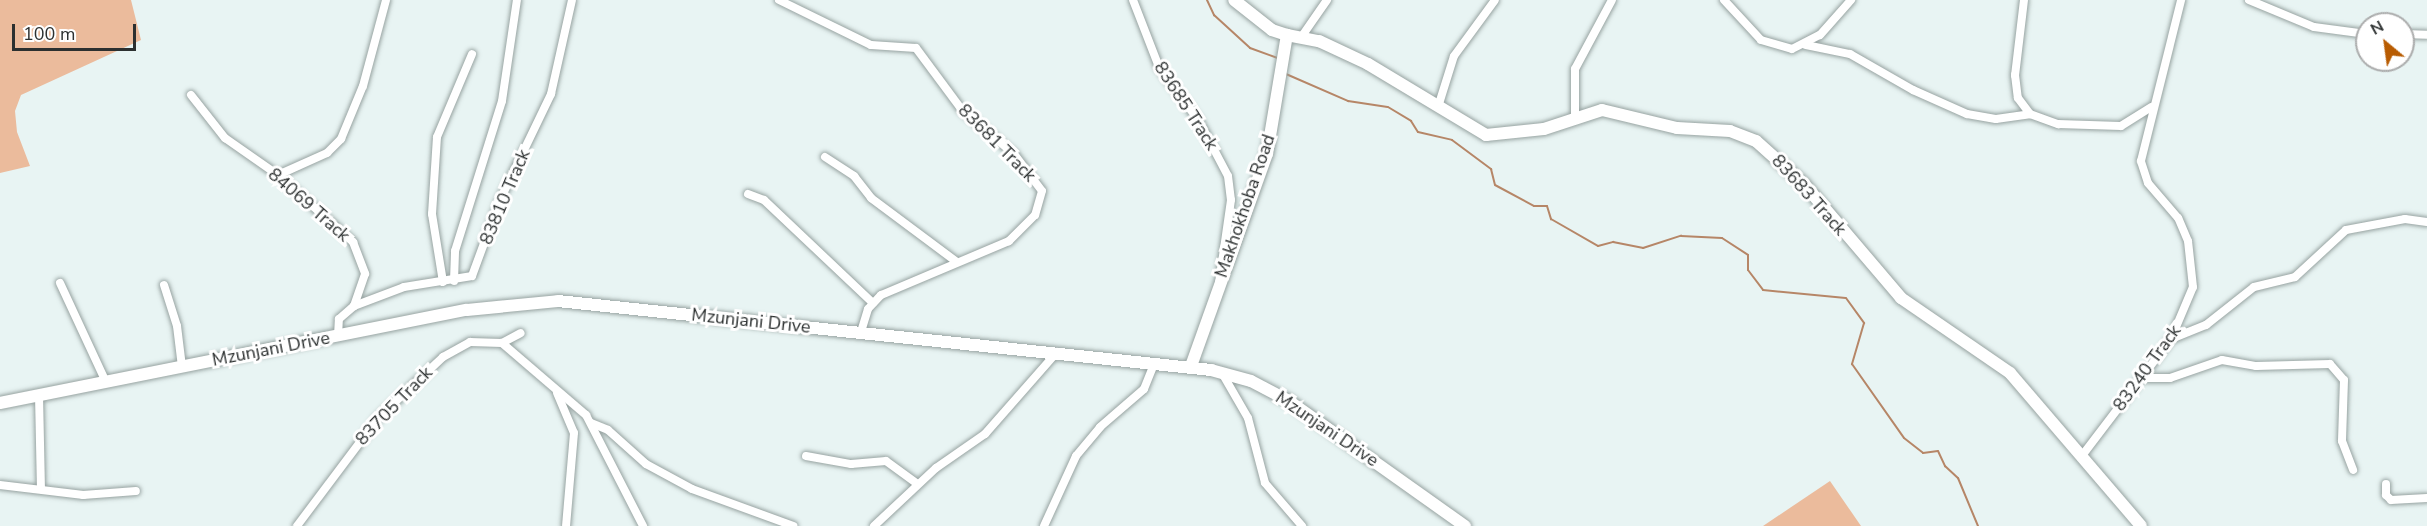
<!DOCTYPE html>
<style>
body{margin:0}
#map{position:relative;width:2427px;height:526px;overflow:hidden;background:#e8f4f3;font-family:"Nunito Sans",sans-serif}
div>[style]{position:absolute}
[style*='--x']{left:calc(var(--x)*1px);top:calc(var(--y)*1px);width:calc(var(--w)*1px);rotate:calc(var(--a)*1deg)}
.green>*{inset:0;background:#ebbb9c}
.stream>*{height:2px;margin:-1px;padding:0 1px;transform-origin:1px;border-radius:1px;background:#b68667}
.roads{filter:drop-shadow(0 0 2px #97a3a1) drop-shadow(0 0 2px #97a3a1)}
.street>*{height:8px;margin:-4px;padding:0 4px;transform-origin:4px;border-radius:4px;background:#fff}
.secondary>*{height:12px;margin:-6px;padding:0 6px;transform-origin:6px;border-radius:6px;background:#fff}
span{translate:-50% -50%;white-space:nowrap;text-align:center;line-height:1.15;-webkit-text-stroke:6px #fff;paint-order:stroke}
.street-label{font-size:18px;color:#2c3030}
.north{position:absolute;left:2355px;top:12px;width:60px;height:60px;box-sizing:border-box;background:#fff;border:2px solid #abacac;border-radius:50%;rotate:331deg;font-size:16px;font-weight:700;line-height:24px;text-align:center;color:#2c3030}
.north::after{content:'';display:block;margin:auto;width:21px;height:27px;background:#b85c02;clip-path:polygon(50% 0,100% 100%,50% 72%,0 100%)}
.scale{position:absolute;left:12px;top:24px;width:124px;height:27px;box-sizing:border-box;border:3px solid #2c3030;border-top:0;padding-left:8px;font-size:18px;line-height:21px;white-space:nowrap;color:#2c3030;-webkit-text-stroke:4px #fff;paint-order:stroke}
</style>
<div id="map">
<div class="green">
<div style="clip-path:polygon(0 0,131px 0,141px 40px,21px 95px,15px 111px,17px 132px,30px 166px,0 173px)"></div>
<div style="clip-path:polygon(1830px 481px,1861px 526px,1763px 526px)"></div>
</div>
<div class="stream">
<div style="--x:1207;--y:0;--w:17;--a:65"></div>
<div style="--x:1214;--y:15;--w:49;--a:42.5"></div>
<div style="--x:1250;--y:48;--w:30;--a:20"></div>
<div style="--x:1286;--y:74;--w:68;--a:23.5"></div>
<div style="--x:1348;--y:101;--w:40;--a:8.5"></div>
<div style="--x:1388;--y:107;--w:27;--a:31"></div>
<div style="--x:1411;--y:121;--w:13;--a:58"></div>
<div style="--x:1418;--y:132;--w:35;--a:13"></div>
<div style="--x:1452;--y:140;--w:49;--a:36.6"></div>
<div style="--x:1491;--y:169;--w:16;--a:76"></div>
<div style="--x:1495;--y:185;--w:44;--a:28.3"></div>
<div style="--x:1534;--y:206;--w:13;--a:0"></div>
<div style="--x:1547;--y:206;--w:14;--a:73"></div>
<div style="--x:1551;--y:219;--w:54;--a:29.9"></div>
<div style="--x:1598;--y:246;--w:16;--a:-15"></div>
<div style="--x:1613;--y:242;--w:31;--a:11"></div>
<div style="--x:1643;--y:248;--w:40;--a:-18"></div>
<div style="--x:1681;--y:236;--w:41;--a:2.8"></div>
<div style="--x:1722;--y:238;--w:31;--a:33"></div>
<div style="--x:1748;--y:255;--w:15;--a:90"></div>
<div style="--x:1748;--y:270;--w:25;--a:53"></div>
<div style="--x:1763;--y:290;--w:83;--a:5.5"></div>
<div style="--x:1846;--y:298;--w:31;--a:54"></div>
<div style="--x:1864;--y:323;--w:43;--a:106.3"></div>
<div style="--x:1852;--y:364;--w:90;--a:54.9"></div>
<div style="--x:1904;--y:438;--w:24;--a:38"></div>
<div style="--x:1923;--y:453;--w:15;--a:-8"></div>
<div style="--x:1938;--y:451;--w:17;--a:65"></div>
<div style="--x:1945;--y:466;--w:18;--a:43"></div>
<div style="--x:1958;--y:478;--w:52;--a:67.4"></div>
</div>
<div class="roads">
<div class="street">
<div style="--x:779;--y:0;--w:102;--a:26.1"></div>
<div style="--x:871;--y:45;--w:45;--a:3.8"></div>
<div style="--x:916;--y:48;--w:77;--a:53.4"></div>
<div style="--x:962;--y:110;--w:68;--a:40.2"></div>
<div style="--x:1014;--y:154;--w:46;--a:52.9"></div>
<div style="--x:1042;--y:191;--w:25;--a:106"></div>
<div style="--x:1035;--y:215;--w:37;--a:135"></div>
<div style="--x:1009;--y:241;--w:139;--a:157.1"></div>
<div style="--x:881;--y:295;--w:19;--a:133"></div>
<div style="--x:868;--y:309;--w:24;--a:107"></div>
<div style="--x:1133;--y:0;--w:72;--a:68.8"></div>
<div style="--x:1159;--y:67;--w:67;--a:53.5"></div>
<div style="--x:1199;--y:121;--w:62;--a:62.2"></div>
<div style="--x:1228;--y:176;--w:24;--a:83"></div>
<div style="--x:1231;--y:200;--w:84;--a:98.2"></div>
<div style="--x:1724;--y:0;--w:54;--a:47.2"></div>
<div style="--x:1761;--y:40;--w:32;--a:16"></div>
<div style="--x:1792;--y:49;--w:31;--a:-27"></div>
<div style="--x:1820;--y:35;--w:47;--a:-48.5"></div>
<div style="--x:2024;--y:0;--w:76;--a:96.8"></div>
<div style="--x:2015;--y:75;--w:23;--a:83"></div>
<div style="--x:2018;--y:98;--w:20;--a:53"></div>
<div style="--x:2030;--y:114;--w:30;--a:20"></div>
<div style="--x:2058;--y:124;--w:63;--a:1.8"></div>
<div style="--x:2121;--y:126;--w:36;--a:-32"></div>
<div style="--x:2249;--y:0;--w:70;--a:22.6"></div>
<div style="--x:2314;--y:27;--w:53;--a:7.5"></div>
<div style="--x:2403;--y:34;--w:24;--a:2"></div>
<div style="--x:1302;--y:36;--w:44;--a:-55.2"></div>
<div style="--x:1806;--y:45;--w:45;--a:11.6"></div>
<div style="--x:1850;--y:54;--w:73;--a:29.7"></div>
<div style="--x:1913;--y:90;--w:59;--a:24"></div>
<div style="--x:1967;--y:114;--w:29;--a:10"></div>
<div style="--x:1996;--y:119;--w:34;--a:-8"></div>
<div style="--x:191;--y:95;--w:55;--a:51.7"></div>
<div style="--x:225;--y:138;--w:65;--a:34.9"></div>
<div style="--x:278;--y:175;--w:101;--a:41.8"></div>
<div style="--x:353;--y:242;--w:34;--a:69"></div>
<div style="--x:365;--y:274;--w:34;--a:109"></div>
<div style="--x:1438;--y:107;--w:53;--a:-72.6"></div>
<div style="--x:1454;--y:56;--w:69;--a:-53.8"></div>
<div style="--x:1575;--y:115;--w:46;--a:-90"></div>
<div style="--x:1575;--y:69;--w:78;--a:-61.8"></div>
<div style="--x:825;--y:157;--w:35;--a:33"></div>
<div style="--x:854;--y:176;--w:28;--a:52"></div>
<div style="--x:871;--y:198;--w:107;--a:36.7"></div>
<div style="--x:278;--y:175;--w:54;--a:-24.2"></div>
<div style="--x:327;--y:153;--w:20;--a:-45"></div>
<div style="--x:341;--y:139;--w:57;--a:-67.5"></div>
<div style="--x:363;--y:86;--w:89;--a:-75"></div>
<div style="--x:748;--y:194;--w:17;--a:21"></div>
<div style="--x:764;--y:200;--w:150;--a:43.4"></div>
<div style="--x:454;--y:281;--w:30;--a:-88"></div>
<div style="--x:455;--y:251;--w:157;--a:-72.6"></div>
<div style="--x:502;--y:101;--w:102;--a:-81.6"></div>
<div style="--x:443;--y:282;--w:69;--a:-99.2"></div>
<div style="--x:432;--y:214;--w:77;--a:-86.3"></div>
<div style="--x:437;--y:137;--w:90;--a:-67.1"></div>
<div style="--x:60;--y:283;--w:109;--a:65.1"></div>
<div style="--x:164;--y:285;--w:43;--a:72.4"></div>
<div style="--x:177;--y:326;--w:41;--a:83"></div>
<div style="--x:338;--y:336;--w:17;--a:-87"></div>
<div style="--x:339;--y:319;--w:20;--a:-41"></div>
<div style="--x:354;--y:306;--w:53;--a:-20.8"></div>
<div style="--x:404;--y:287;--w:69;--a:-9.2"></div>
<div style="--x:472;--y:276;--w:81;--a:-69.8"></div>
<div style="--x:500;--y:200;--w:118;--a:-64.3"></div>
<div style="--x:551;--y:94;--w:96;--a:-77.4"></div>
<div style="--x:2171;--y:339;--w:38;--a:-22"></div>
<div style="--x:2206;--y:325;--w:61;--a:-38.4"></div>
<div style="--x:2254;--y:287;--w:42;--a:-13.7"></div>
<div style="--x:2295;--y:277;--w:69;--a:-42.7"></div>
<div style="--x:2346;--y:230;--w:60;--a:-10.6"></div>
<div style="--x:2405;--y:219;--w:22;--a:8"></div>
<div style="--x:502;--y:343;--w:111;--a:40.6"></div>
<div style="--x:586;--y:415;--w:125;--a:62.8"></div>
<div style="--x:1222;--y:373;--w:52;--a:60"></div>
<div style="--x:1248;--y:418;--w:67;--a:75.3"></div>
<div style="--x:1265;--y:483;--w:57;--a:49.3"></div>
<div style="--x:2142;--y:378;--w:28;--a:0"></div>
<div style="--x:2170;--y:378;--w:55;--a:-19.1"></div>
<div style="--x:2222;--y:360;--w:35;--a:10"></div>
<div style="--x:2256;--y:366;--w:74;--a:-1.5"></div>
<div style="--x:2330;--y:364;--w:21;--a:49"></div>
<div style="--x:2344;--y:380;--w:61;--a:91.9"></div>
<div style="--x:2342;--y:441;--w:31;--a:69"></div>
<div style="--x:557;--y:393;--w:43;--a:67"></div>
<div style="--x:574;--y:433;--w:93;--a:94.9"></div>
<div style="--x:39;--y:395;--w:94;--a:88.8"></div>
<div style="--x:591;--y:423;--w:18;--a:22"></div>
<div style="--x:608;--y:430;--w:51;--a:41.8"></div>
<div style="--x:646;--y:464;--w:52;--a:28.5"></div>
<div style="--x:692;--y:489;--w:108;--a:20.1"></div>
<div style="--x:806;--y:456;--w:46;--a:10.1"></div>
<div style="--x:851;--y:464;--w:35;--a:-5"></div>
<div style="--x:886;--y:461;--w:39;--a:36"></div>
<div style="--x:2081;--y:457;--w:148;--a:-52.7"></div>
<div style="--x:2171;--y:339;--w:56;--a:-67.1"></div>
<div style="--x:2193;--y:287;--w:46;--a:-96.2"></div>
<div style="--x:2188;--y:241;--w:25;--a:-113"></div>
<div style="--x:2178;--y:218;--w:46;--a:-130.6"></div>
<div style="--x:2148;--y:183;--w:23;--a:-108"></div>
<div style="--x:2141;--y:161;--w:166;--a:-76"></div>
<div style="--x:2386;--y:484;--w:11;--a:90"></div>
<div style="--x:2386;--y:495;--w:7;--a:45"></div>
<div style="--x:2391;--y:500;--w:36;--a:-3"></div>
<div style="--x:0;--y:485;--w:84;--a:6.9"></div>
<div style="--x:83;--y:495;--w:53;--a:-4.3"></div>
<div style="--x:297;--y:526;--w:135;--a:-53.1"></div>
<div style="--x:378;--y:418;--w:89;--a:-43.2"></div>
<div style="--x:443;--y:357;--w:31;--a:-29"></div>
<div style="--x:470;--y:342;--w:32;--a:2"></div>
<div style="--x:502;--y:343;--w:21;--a:-28"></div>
<div style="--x:874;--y:526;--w:85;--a:-43.1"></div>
<div style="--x:936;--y:468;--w:60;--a:-34.8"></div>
<div style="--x:985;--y:434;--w:109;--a:-48.7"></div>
<div style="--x:1044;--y:526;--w:77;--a:-65.4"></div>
<div style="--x:1076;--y:456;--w:38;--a:-50"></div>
<div style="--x:1100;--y:427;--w:58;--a:-40.8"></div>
<div style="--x:1144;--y:389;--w:29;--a:-68"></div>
</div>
<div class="secondary">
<div style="--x:1287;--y:35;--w:33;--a:11"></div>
<div style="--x:1319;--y:41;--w:54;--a:25.1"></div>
<div style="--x:1368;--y:64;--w:138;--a:31"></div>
<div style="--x:1486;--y:135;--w:58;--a:-5.9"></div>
<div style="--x:1544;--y:129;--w:61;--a:-18.1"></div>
<div style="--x:1602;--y:110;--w:77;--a:13.5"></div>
<div style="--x:1677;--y:128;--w:53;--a:3.2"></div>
<div style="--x:1730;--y:131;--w:28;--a:21"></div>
<div style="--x:1756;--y:141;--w:64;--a:41.9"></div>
<div style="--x:1804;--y:184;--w:150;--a:49.6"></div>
<div style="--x:1901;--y:298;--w:132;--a:34.5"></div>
<div style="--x:2010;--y:373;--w:201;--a:49.4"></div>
<div style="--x:1191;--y:366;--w:225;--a:-70.3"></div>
<div style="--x:1267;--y:154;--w:121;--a:-80.5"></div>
<div style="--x:1287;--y:35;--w:16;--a:-162"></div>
<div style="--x:1272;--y:30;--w:48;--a:-141.7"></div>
<div style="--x:0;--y:403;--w:476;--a:-11.3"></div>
<div style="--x:467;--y:310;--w:91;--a:-5.6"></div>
<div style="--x:558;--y:301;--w:657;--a:6.03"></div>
<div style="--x:1211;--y:370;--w:41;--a:15.4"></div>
<div style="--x:1251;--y:381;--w:43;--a:27.8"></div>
<div style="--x:1289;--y:401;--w:216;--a:35.4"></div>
</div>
</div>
<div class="street-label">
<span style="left:1186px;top:106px;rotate:57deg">83685 Track</span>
<span style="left:997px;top:143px;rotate:45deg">83681 Track</span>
<span style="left:1809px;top:195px;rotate:48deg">83683 Track</span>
<span style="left:505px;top:197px;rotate:-67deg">83810 Track</span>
<span style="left:309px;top:205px;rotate:41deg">84069 Track</span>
<span style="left:1245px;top:206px;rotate:-71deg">Makhokhoba Road</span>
<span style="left:751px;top:321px;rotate:6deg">Mzunjani Drive</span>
<span style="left:271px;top:349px;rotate:-11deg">Mzunjani Drive</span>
<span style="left:2147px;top:368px;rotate:-54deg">83240 Track</span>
<span style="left:394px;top:406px;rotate:-46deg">83705 Track</span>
<span style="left:1327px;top:429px;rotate:34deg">Mzunjani Drive</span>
</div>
<div class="north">N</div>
<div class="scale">100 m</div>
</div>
